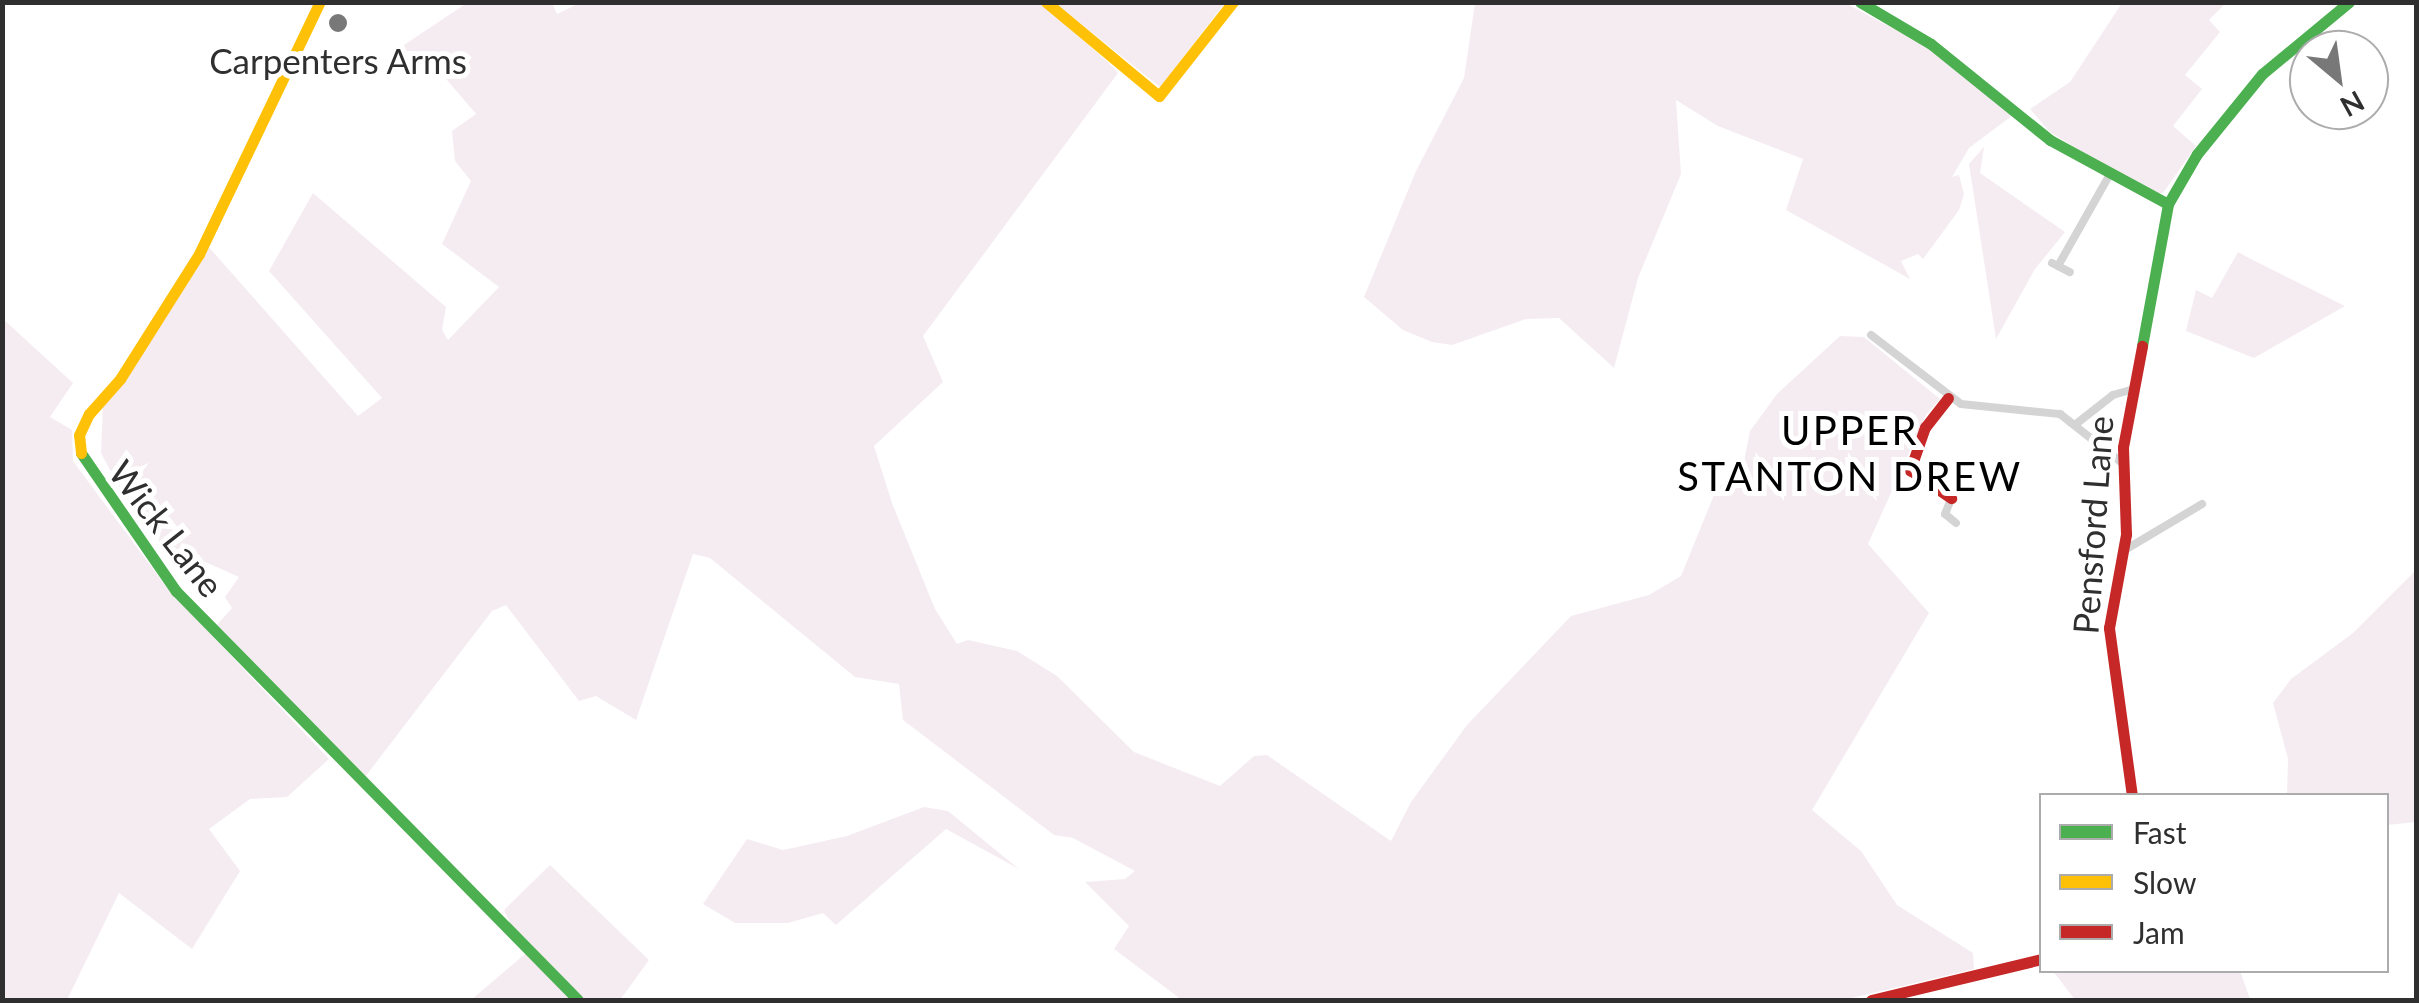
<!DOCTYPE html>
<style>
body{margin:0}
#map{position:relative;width:2419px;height:1003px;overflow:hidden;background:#fff;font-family:Lato,sans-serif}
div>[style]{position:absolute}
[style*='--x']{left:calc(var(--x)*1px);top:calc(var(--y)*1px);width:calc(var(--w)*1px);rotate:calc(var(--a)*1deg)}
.green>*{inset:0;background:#f5ecf2}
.street>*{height:8px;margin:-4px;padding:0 4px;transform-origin:4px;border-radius:4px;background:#d4d4d4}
.fast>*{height:11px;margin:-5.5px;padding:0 5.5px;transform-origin:5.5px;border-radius:5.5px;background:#4caf50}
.slow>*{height:11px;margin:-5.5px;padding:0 5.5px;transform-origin:5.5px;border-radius:5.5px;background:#ffc107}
.jam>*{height:11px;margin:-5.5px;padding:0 5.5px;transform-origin:5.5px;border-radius:5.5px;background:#c62828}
.dots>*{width:28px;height:28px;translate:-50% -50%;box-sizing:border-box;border:5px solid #fff;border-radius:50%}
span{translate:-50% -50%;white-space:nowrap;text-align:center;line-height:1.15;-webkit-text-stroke:10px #fff;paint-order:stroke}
.poi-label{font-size:35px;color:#2f2f2f}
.street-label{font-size:35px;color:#2f2f2f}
.quarter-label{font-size:40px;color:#000;letter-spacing:2.5px}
.frame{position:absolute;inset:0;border:5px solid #2f2f2f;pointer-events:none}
.legend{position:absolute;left:2039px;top:793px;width:350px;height:180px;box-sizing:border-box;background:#fff;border:2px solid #acacac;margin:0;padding:12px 18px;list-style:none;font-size:30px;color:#2f2f2f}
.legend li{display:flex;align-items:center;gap:20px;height:50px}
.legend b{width:50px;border:2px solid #acacac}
.north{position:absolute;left:2289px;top:30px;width:100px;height:100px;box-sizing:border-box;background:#fff;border:2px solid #acacac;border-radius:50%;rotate:151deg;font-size:28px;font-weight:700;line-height:40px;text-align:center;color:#2f2f2f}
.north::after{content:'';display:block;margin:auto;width:35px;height:45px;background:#787878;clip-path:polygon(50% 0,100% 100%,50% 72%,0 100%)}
</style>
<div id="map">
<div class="green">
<div style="clip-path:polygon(582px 2px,1040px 3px,1109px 63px,1118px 73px,923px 336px,943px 382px,874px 446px,892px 503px,935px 609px,957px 644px,968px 640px,1017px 651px,1057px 676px,1134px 752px,1220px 786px,1254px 756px,1267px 755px,1391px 841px,1411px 802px,1467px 725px,1571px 616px,1649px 595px,1681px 576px,1716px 490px,1743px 466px,1750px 431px,1777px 394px,1840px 336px,1864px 337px,1940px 399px,1926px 415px,1868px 544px,1929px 613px,1812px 810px,1861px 851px,1897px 905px,1973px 953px,1974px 969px,1843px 1000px,1182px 1000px,1114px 949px,1129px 926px,1085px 882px,1125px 879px,1135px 871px,1073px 838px,1054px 835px,903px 720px,899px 684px,855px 677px,710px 558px,693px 554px,636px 720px,596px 696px,579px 701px,506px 605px,492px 611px,365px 777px,215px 627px,232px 608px,225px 597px,239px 577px,174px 548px,167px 552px,130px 508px,101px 453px,103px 405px,207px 245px,358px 416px,382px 398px,269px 271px,313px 193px,446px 307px,442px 330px,448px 340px,499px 287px,442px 244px,471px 181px,455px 161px,452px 131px,476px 114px,441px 73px,401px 47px,467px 3px,552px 3px,557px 14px)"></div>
<div style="clip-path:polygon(1055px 3px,1225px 3px,1160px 87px)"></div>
<div style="clip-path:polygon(1475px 3px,1845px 3px,1928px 47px,2013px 115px,1969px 148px,1952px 177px,1959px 175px,1964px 194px,1959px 210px,1923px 259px,1918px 254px,1901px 261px,1910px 279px,1786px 210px,1803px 159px,1718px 126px,1676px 100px,1681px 174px,1638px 278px,1614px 368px,1559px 318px,1526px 319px,1452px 345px,1432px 342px,1403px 330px,1364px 297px,1416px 171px,1464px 78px)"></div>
<div style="clip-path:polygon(2122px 3px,2226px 3px,2209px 20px,2220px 32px,2185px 75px,2202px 89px,2173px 126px,2196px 146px,2163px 193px,2150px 193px,2050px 132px,2030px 109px,2070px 82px)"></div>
<div style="clip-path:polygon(1997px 132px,1984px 147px,1980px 173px,2065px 232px,2035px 269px,1996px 339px,1969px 164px)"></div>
<div style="clip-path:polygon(2238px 252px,2253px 260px,2345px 306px,2254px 358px,2186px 331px,2196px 290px,2212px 298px)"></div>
<div style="clip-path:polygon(2px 318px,73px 383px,50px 417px,72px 430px,73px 461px,167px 588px,329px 759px,287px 797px,250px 799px,209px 829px,240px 871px,192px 949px,119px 893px,67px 1000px,3px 1000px)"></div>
<div style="clip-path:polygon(2416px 570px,2416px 822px,2387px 825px,2386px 796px,2287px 795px,2288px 759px,2273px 703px,2291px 679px,2353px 633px)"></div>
<div style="clip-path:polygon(924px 807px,948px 811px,1019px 869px,946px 829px,836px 925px,823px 913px,788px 923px,735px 923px,703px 904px,747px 839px,783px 850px,847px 836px)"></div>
<div style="clip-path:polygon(550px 865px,649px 960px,620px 1000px,471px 1000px,525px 954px,504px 910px)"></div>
<div style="clip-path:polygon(2053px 971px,2240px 971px,2250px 999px,2075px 1000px)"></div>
</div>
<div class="street">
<div style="--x:2052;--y:263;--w:20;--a:27"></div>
<div style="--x:2058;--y:266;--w:103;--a:-60.5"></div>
<div style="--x:1871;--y:335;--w:113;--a:37.5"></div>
<div style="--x:1961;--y:404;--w:100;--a:5.8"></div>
<div style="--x:2060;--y:414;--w:78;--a:38.2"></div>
<div style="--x:2076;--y:424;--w:47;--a:-38.1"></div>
<div style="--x:2113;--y:395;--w:19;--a:-16"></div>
<div style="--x:1956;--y:523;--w:14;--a:-141"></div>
<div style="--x:1945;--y:514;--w:31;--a:-68"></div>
<div style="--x:2123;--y:551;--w:92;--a:-30.7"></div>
</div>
<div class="fast">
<div style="--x:1860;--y:2;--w:82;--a:30.6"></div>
<div style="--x:1931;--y:44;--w:153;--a:38.9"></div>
<div style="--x:2050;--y:140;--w:134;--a:28.5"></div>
<div style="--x:2142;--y:346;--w:144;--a:-79.6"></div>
<div style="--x:2168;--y:204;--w:58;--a:-59.9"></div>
<div style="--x:2197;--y:154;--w:103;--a:-50.9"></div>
<div style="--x:2262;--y:74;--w:113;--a:-39.6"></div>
<div style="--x:81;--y:453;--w:168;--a:55.5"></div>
<div style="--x:176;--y:591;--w:573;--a:45.49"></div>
</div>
<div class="slow">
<div style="--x:1046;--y:2;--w:147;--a:39.8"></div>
<div style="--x:1159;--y:96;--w:120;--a:-51.8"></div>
<div style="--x:81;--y:453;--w:18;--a:-96"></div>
<div style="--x:79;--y:435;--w:23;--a:-65"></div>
<div style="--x:89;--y:414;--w:47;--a:-48.5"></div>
<div style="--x:120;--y:379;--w:148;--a:-57.7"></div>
<div style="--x:199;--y:254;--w:280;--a:-64.4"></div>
</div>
<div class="jam">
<div style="--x:1948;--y:398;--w:37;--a:128"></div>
<div style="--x:1925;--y:427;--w:46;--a:109.2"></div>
<div style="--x:1910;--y:470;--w:50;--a:34.3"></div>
<div style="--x:2132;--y:796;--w:170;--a:-97.8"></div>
<div style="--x:2109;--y:628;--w:96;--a:-79.7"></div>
<div style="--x:2126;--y:534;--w:87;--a:-92"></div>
<div style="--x:2123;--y:447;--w:103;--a:-79.3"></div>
<div style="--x:1871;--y:1000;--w:176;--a:-13.5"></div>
</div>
<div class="dots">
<div style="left:338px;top:23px;background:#787878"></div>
</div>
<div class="poi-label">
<span style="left:338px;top:60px">Carpenters Arms</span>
</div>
<div class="street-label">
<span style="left:2092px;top:525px;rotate:-86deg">Pensford Lane</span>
<span style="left:167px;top:528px;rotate:52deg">Wick Lane</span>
</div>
<div class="quarter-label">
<span style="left:1850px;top:453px">UPPER<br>STANTON DREW</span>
</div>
<div class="frame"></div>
<ul class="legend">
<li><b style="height:12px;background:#4caf50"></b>Fast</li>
<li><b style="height:12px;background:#ffc107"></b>Slow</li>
<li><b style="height:12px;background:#c62828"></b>Jam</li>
</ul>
<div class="north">N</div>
</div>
